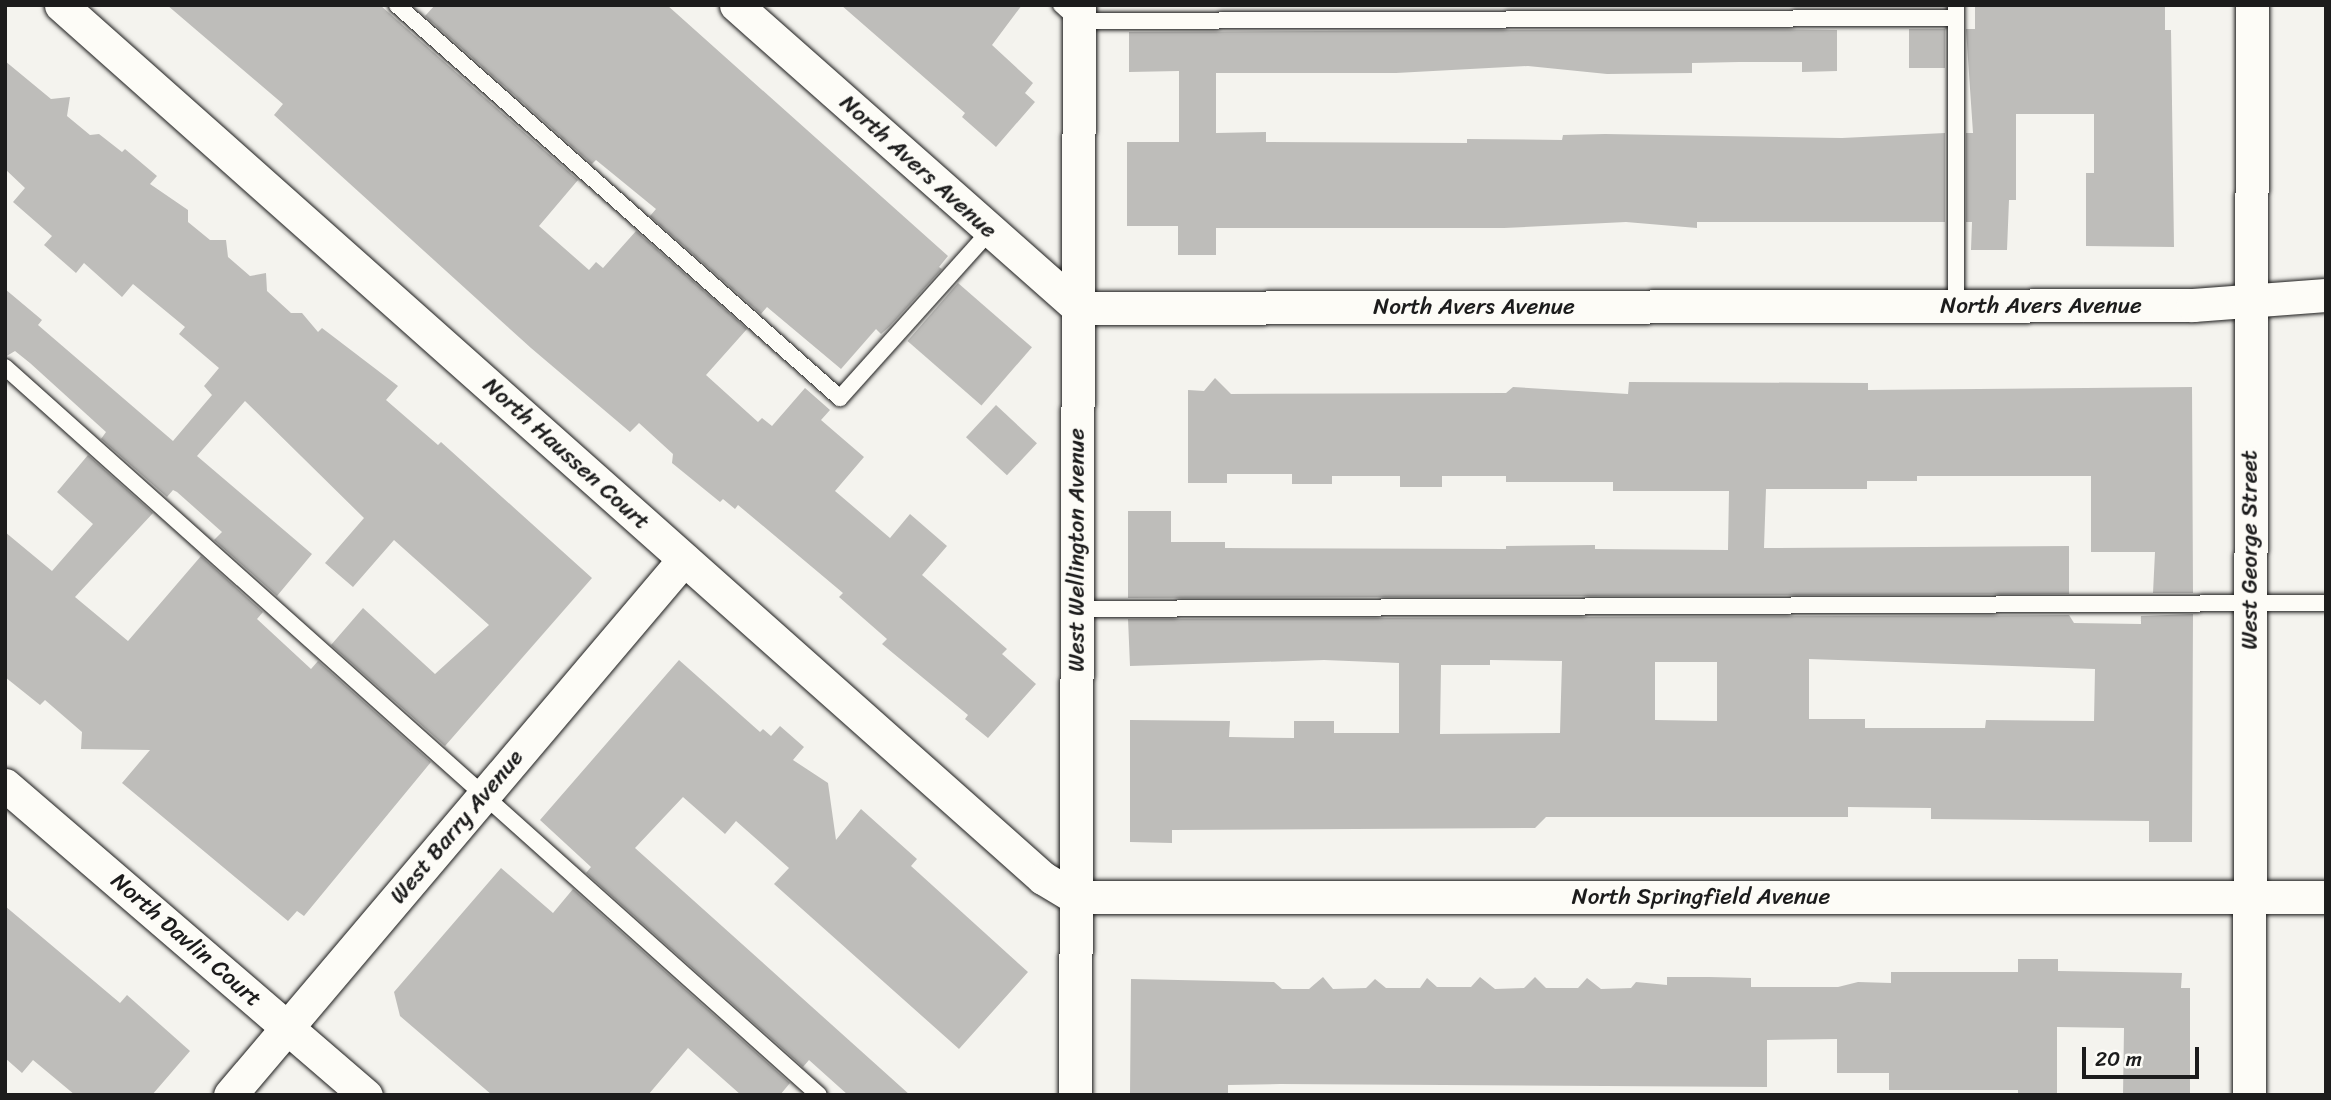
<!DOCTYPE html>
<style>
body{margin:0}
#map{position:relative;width:2331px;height:1100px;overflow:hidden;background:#f4f3ee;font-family:Sriracha,sans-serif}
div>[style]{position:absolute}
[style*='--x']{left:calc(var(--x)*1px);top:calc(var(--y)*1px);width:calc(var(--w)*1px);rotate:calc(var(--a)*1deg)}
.building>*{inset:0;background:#bebdba;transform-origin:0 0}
.roads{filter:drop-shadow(0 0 2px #1c1c1c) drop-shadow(0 0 2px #1c1c1c)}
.service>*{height:16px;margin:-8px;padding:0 8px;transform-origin:8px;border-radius:8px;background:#fdfcf7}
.minor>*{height:33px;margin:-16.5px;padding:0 16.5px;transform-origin:16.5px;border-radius:16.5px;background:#fdfcf7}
span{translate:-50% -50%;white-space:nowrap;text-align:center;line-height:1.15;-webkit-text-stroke:6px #fdfcf7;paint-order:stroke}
.street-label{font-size:23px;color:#1c1c1c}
.frame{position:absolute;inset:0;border:7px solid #1c1c1c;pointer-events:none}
.scale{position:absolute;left:2082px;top:1047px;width:117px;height:32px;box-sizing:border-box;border:4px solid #1c1c1c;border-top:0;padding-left:9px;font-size:21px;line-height:24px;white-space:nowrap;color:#1c1c1c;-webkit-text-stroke:5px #fdfcf7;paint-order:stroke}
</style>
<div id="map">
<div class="building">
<div style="clip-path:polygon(167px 5px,380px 5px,578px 180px,539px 226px,589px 270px,596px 262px,603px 268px,636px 231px,747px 329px,706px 375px,758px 422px,762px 418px,772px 426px,805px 388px,830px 410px,821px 420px,864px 457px,835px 491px,890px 538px,910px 514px,947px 546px,922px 575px,1007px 649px,1002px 654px,1036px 684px,988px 738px,965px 719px,968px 715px,882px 644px,887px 639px,839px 597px,843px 593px,738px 505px,735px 509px,723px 499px,720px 502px,672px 463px,673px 454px,639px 423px,630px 432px,531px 348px,274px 115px,283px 104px)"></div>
<div style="clip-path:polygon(435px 5px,667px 5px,948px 256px,939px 267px,942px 269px,890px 326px,881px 334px,876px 329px,841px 369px,767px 307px,761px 314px,650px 216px,656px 209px,596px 160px,592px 164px,425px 16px)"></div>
<div style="clip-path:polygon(841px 5px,1022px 5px,992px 45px,1033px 83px,1025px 93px,1035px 102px,996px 147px,962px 117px,965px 113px)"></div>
<div style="clip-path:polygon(1975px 5px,2165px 7px,2165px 30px,2171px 30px,2174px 247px,2086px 246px,2086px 173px,2094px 173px,2094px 114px,2016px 114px,2016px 200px,2009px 200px,2007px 250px,1971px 250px,1972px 222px,1966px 222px,1966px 133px,1973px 133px,1966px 29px,1975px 29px)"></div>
<div style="clip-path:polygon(1752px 29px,1837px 30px,1837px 71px,1802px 72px,1802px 62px,1739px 62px,1692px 63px,1692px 73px,1607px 74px,1528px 66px,1396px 73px,1216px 73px,1216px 133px,1266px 132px,1266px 142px,1467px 143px,1467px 139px,1562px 140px,1563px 135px,1605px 134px,1842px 138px,1945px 133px,1945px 222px,1697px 222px,1697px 228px,1626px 222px,1504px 228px,1216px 228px,1216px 255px,1178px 255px,1178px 226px,1127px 226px,1127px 142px,1179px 142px,1179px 71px,1129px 72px,1129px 32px)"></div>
<div style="left:1909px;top:29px;width:36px;height:39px"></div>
<div style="clip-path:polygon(5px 61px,51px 99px,70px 97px,67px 116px,90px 135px,99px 134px,122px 152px,125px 149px,157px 176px,150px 184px,188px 210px,188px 222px,210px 240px,226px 240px,228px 257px,250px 276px,266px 273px,267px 291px,291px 313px,302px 313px,318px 332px,322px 328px,398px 386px,386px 400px,438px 445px,441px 442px,592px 578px,445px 746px,331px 645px,363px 608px,435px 674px,489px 625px,394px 540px,353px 587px,325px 563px,364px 518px,245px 401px,197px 456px,312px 554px,277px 596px,214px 540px,222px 532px,177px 492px,173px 490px,167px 497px,101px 439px,106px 432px,30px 363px,15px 351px,5px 357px,5px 289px,42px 320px,38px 325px,173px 441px,212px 395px,204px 386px,219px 368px,179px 334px,185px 327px,133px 284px,122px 297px,84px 263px,76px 273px,44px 245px,52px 236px,13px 202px,25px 188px,5px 169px)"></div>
<div style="left:958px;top:283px;width:98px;height:77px;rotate:41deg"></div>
<div style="clip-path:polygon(1215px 378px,1231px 394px,1506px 393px,1513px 387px,1628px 394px,1629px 382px,1868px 383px,1868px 390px,2192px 387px,2193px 593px,2153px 593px,2155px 552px,2091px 552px,2091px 476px,1917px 476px,1917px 481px,1867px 481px,1867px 489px,1766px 489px,1764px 548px,2069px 546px,2069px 594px,1128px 598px,1128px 511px,1171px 511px,1171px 542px,1225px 542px,1225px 548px,1506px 549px,1506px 546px,1595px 545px,1595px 549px,1728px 550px,1729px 491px,1613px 491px,1613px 482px,1506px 482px,1506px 476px,1442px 476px,1442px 487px,1400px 487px,1400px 476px,1332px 476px,1332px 484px,1292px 484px,1292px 474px,1227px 474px,1227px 483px,1188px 483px,1188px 390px,1204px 391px)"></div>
<div style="left:996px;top:405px;width:56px;height:44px;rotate:43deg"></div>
<div style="clip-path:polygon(88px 455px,153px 513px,75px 597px,128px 641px,201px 556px,263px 612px,257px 619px,311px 669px,318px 661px,431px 762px,304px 916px,297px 911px,288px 921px,122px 783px,150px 750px,81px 749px,82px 732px,45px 700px,40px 705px,5px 677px,5px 532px,52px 571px,93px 524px,57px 492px)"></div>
<div style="clip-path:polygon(evenodd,2193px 614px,2192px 842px,2149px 842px,2149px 821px,1931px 819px,1931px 808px,1848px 807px,1848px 817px,1546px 817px,1535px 828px,1172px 830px,1172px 843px,1130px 842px,1130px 720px,1230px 721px,1229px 737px,1294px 738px,1294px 721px,1334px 721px,1334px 733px,1399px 733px,1399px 663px,1324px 660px,1130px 666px,1128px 619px,2069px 615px,2074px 623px,2141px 624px,2141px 616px,2193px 614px,1809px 659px,2095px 669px,2094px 721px,1986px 720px,1985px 728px,1865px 728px,1865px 719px,1809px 719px,1809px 659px,2193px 614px,1490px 660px,1562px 661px,1560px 733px,1440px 734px,1441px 665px,1490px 665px,1490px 660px,2193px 614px,1655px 662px,1717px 662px,1717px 721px,1655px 720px,1655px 662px)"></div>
<div style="clip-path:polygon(679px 660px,760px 732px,763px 729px,771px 736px,780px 726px,804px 747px,793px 760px,828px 783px,836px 840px,861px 809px,917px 859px,911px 866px,1028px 972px,959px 1049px,774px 884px,789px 868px,736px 821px,725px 834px,683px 797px,635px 848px,910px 1095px,848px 1095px,809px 1060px,803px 1067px,586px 873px,591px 867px,540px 820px)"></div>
<div style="clip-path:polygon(501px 868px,553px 913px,573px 889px,790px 1083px,780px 1095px,741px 1095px,688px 1048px,648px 1095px,492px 1095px,400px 1016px,394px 992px)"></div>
<div style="clip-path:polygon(5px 906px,120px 1003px,127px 995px,190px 1051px,152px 1095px,75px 1095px,33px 1060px,22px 1073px,5px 1058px)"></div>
<div style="clip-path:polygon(2018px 959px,2058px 959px,2058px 971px,2182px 973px,2181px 988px,2190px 988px,2190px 1095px,2123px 1095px,2124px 1028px,2057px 1027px,2057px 1095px,2018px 1095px,2018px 1090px,1889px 1090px,1889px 1073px,1837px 1073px,1837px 1039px,1767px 1040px,1767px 1087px,1280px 1084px,1228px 1085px,1228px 1094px,1130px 1095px,1131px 979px,1274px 982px,1282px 989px,1309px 989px,1323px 977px,1333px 989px,1366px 988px,1375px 979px,1386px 988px,1420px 988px,1427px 978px,1437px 987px,1471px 987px,1480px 977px,1495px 989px,1524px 988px,1535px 977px,1546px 988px,1578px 988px,1587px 978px,1601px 989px,1631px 988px,1636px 982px,1667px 985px,1667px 977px,1709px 977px,1751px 978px,1751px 987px,1838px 987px,1858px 982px,1891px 983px,1891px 972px,2018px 972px)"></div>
</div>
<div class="roads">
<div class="service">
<div style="--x:397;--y:5;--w:592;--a:41.58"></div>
<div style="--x:840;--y:398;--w:224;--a:-48.1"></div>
<div style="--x:1061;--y:5;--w:24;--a:42"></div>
<div style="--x:1079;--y:21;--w:877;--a:-0.2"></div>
<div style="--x:1956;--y:5;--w:301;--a:90"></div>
<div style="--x:5;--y:367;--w:1092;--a:41.81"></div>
<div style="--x:1076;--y:609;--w:1250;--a:-0.28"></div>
</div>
<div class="minor">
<div style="--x:61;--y:5;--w:1314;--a:41.64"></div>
<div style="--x:1043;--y:878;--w:37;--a:31"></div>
<div style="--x:1075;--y:897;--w:1251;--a:0"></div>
<div style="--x:736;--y:5;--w:457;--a:41.5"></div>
<div style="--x:1078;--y:308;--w:1115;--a:-0.15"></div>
<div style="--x:2193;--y:305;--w:133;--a:-4.3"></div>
<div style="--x:5;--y:785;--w:476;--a:40.7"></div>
<div style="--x:230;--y:1095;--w:702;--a:-49.73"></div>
<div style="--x:1075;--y:1095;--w:1090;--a:-89.79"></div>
<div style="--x:2249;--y:1095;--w:1090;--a:-89.84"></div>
</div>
</div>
<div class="street-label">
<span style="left:918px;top:167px;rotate:42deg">North Avers Avenue</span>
<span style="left:2041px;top:306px">North Avers Avenue</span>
<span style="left:1474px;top:307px">North Avers Avenue</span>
<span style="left:566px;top:454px;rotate:42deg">North Haussen Court</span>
<span style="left:1077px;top:550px;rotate:-90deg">West Wellington Avenue</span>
<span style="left:2250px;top:550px;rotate:-90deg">West George Street</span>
<span style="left:457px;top:827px;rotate:-50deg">West Barry Avenue</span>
<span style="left:1701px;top:897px">North Springfield Avenue</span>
<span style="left:186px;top:940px;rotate:41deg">North Davlin Court</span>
</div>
<div class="frame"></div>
<div class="scale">20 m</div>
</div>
